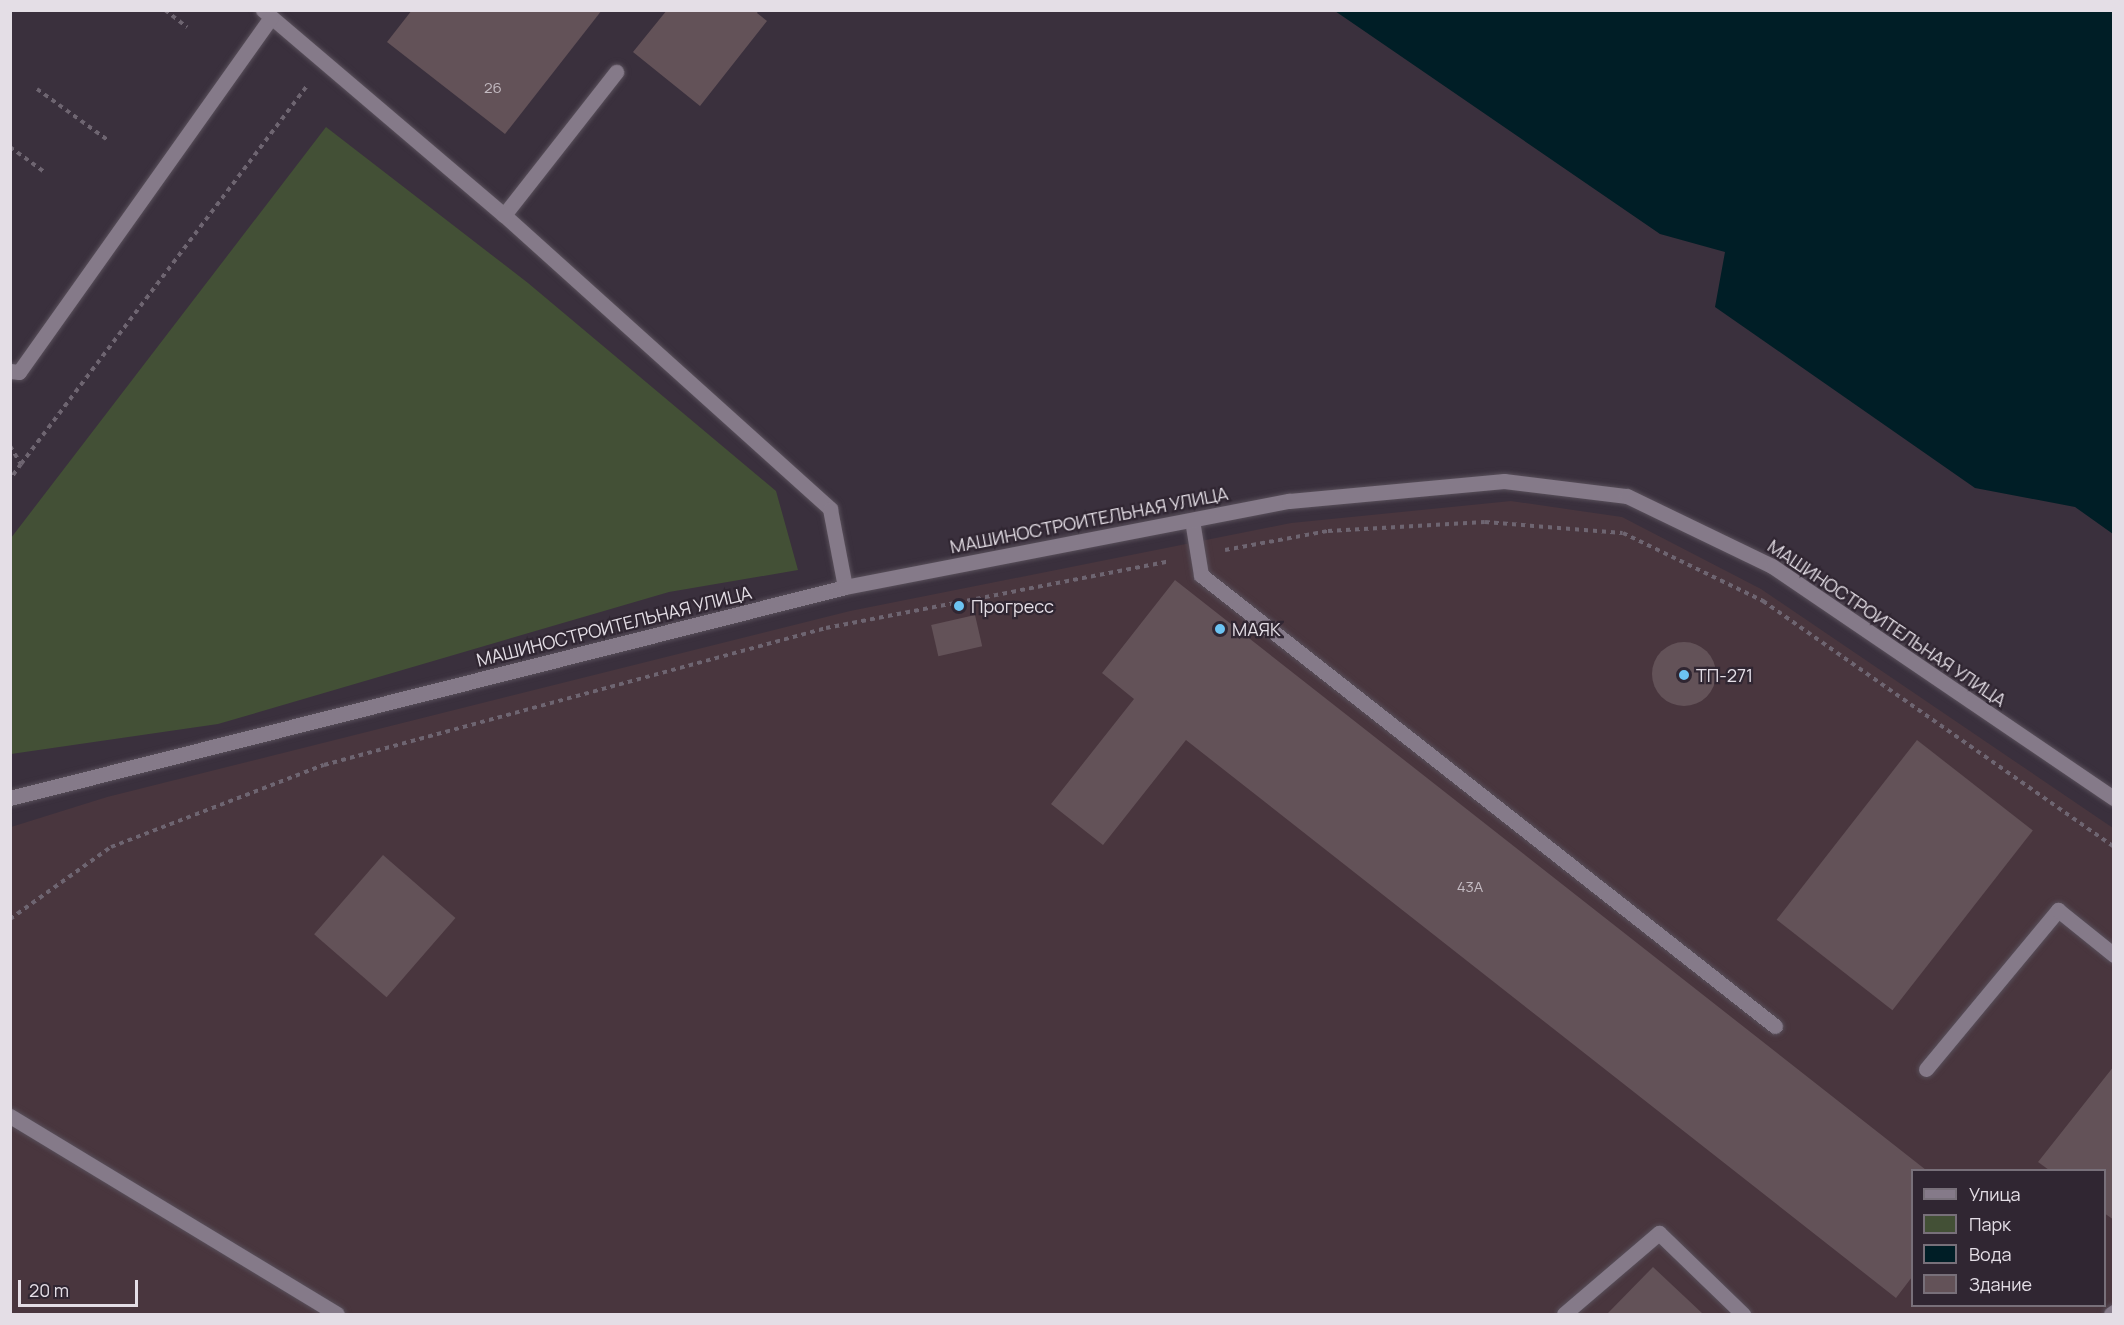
<!DOCTYPE html>
<meta charset="utf-8">
<style>
body{margin:0}
#map{position:relative;width:2124px;height:1325px;overflow:hidden;background:#3a303d;font-family:Manrope,sans-serif}
div>[style]{position:absolute}
[style*='--x']{left:calc(var(--x)*1px);top:calc(var(--y)*1px);width:calc(var(--w)*1px);rotate:calc(var(--a)*1deg)}
.industrial>*{inset:0;background:#49363e}
.green>*{inset:0;background:#435036}
.water>*{inset:0;background:#001e26}
.building>*{inset:0;background:#635258;transform-origin:0 0}
.round{border-radius:50%}
.path>*{height:4px;margin-top:-2px;transform-origin:0;background:repeating-linear-gradient(90deg,#6e6571 0 4.5px,transparent 0 9px)}
.roads{filter:drop-shadow(0 0 2px #584f5a) drop-shadow(0 0 2px #584f5a)}
.lane>*{height:15px;margin:-7.5px;padding:0 7.5px;transform-origin:7.5px;border-radius:7.5px;background:#857a89}
.street>*{height:15px;margin:-7.5px;padding:0 7.5px;transform-origin:7.5px;border-radius:7.5px;background:#857a89}
.dots>*{width:16px;height:16px;translate:-50% -50%;box-sizing:border-box;border:3px solid #302632;border-radius:50%}
span{translate:-50% -50%;white-space:nowrap;text-align:center;line-height:1.15;-webkit-text-stroke:4.5px #302632;paint-order:stroke}
.number-label{font-size:15px;color:#c4bbc2}
.number-label span{-webkit-text-stroke-width:0}
.street-label{font-size:18px;color:#e4dee6}
.poi-label{font-size:18px;color:#e4dee6}
.left{translate:0 -50%;text-align:left}
.frame{position:absolute;inset:0;border:12px solid #e4dee6;pointer-events:none}
.legend{position:absolute;left:1911px;top:1169px;width:195px;height:138px;box-sizing:border-box;background:#302632;border:2px solid #78707a;margin:0;padding:8px 10px;list-style:none;font-size:18px;color:#e4dee6}
.legend li{display:flex;align-items:center;gap:12px;height:30px}
.legend b{width:30px;border:2px solid #78707a}
.scale{position:absolute;left:18px;top:1280px;width:120px;height:27px;box-sizing:border-box;border:3px solid #e4dee6;border-top:0;padding-left:8px;font-size:18px;line-height:21px;white-space:nowrap;color:#e4dee6;-webkit-text-stroke:4px #302632;paint-order:stroke}
</style>
<div id="map">
<div class="industrial">
<div style="clip-path:polygon(evenodd,1511px 501px,1622px 517px,1761px 589px,2113px 828px,2113px 1314px,11px 1314px,11px 827px,107px 797px,850px 611px,1291px 523px,1511px 501px,1912px 1170px,2104px 1170px,2104px 1306px,1912px 1306px,1912px 1170px)"></div>
</div>
<div class="green">
<div style="clip-path:polygon(326px 127px,528px 283px,776px 491px,798px 570px,669px 592px,218px 724px,11px 754px,11px 538px)"></div>
</div>
<div class="water">
<div style="clip-path:polygon(1335px 11px,2113px 11px,2113px 534px,2075px 507px,1975px 488px,1715px 307px,1725px 252px,1660px 234px)"></div>
</div>
<div class="building">
<div style="clip-path:polygon(412px 10px,602px 10px,505px 134px,387px 42px)"></div>
<div style="clip-path:polygon(667px 10px,759px 10px,757px 13px,767px 21px,700px 106px,633px 52px)"></div>
<div style="clip-path:polygon(1175px 580px,1926px 1170px,1912px 1170px,1912px 1277px,1896px 1298px,1186px 740px,1103px 845px,1051px 804px,1134px 699px,1102px 673px)"></div>
<div style="left:975px;top:615px;width:32px;height:45px;rotate:77deg"></div>
<div class="round" style="left:1652px;top:642px;width:64px;height:64px"></div>
<div style="left:1917px;top:740px;width:147px;height:228px;rotate:38deg"></div>
<div style="left:383px;top:855px;width:96px;height:105px;rotate:41deg"></div>
<div style="clip-path:polygon(2114px 1066px,2114px 1220px,2104px 1213px,2104px 1170px,2049px 1170px,2038px 1162px)"></div>
<div style="clip-path:polygon(1653px 1267px,1703px 1314px,1607px 1314px)"></div>
</div>
<div class="path">
<div style="--x:165;--y:10;--w:28;--a:38"></div>
<div style="--x:37;--y:89;--w:89;--a:35.8"></div>
<div style="--x:10;--y:147;--w:41;--a:36"></div>
<div style="--x:10;--y:446;--w:21;--a:59"></div>
<div style="--x:21;--y:464;--w:19;--a:126"></div>
<div style="--x:21;--y:464;--w:476;--a:-52.9"></div>
<div style="--x:1225;--y:550;--w:105;--a:-10.5"></div>
<div style="--x:1328;--y:531;--w:157;--a:-3.3"></div>
<div style="--x:1485;--y:522;--w:138;--a:4.6"></div>
<div style="--x:1623;--y:533;--w:156;--a:25.9"></div>
<div style="--x:1763;--y:601;--w:429;--a:35"></div>
<div style="--x:10;--y:919;--w:124;--a:-35.5"></div>
<div style="--x:111;--y:847;--w:228;--a:-21.1"></div>
<div style="--x:324;--y:765;--w:520;--a:-15.26"></div>
<div style="--x:826;--y:628;--w:350;--a:-11"></div>
</div>
<div class="roads">
<div class="lane">
<div style="--x:263;--y:10;--w:316;--a:40.4"></div>
<div style="--x:504;--y:215;--w:439;--a:42"></div>
<div style="--x:830;--y:509;--w:79;--a:79.1"></div>
<div style="--x:504;--y:215;--w:182;--a:-51.9"></div>
<div style="--x:10;--y:371;--w:9;--a:6"></div>
<div style="--x:19;--y:372;--w:435;--a:-54.6"></div>
<div style="--x:1192;--y:520;--w:56;--a:80.7"></div>
<div style="--x:1201;--y:575;--w:730;--a:38.16"></div>
<div style="--x:1926;--y:1069;--w:207;--a:-50.3"></div>
<div style="--x:2058;--y:910;--w:72;--a:38.8"></div>
<div style="--x:10;--y:1116;--w:382;--a:31.2"></div>
<div style="--x:1564;--y:1314;--w:125;--a:-40.5"></div>
<div style="--x:1659;--y:1233;--w:117;--a:44"></div>
<div style="--x:2111;--y:1314;--w:4;--a:-34"></div>
</div>
<div class="street">
<div style="--x:10;--y:798;--w:861;--a:-14.18"></div>
<div style="--x:845;--y:587;--w:452;--a:-11"></div>
<div style="--x:1289;--y:501;--w:216;--a:-5.3"></div>
<div style="--x:1504;--y:481;--w:124;--a:7"></div>
<div style="--x:1627;--y:496;--w:161;--a:25.8"></div>
<div style="--x:1772;--y:566;--w:413;--a:34.2"></div>
</div>
</div>
<div class="dots">
<div style="left:959px;top:606px;background:#6cc3f2"></div>
<div style="left:1220px;top:629px;background:#6cc3f2"></div>
<div style="left:1684px;top:675px;background:#6cc3f2"></div>
</div>
<div class="number-label">
<span style="left:493px;top:88px">26</span>
<span style="left:1470px;top:887px">43А</span>
</div>
<div class="street-label">
<span style="left:1089px;top:520px;rotate:-11deg">МАШИНОСТРОИТЕЛЬНАЯ УЛИЦА</span>
<span style="left:1887px;top:623px;rotate:34deg">МАШИНОСТРОИТЕЛЬНАЯ УЛИЦА</span>
<span style="left:614px;top:626px;rotate:-14deg">МАШИНОСТРОИТЕЛЬНАЯ УЛИЦА</span>
</div>
<div class="poi-label">
<span class="left" style="left:971px;top:606px">Прогресс</span>
<span class="left" style="left:1232px;top:629px">МАЯК</span>
<span class="left" style="left:1696px;top:675px">ТП-271</span>
</div>
<div class="frame"></div>
<ul class="legend">
<li><b style="height:8px;background:#857a89"></b>Улица</li>
<li><b style="height:16px;background:#435036"></b>Парк</li>
<li><b style="height:16px;background:#001e26"></b>Вода</li>
<li><b style="height:16px;background:#635258"></b>Здание</li>
</ul>
<div class="scale">20 m</div>
</div>
